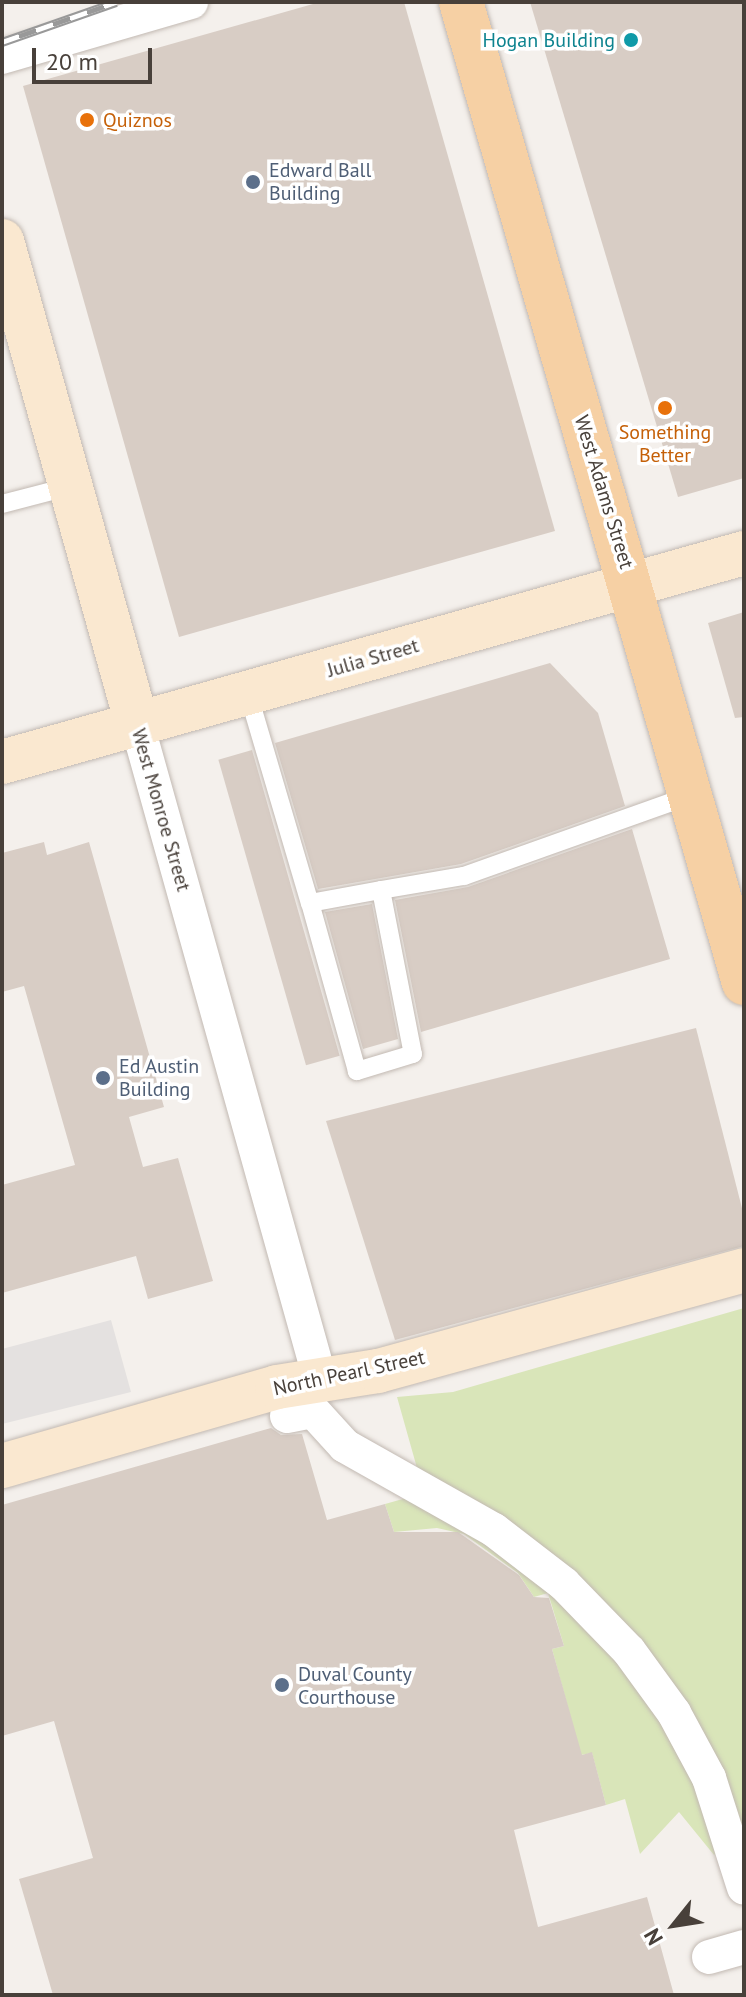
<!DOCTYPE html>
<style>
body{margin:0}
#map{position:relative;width:746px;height:1997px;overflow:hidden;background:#f4f0ec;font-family:"PT Sans",sans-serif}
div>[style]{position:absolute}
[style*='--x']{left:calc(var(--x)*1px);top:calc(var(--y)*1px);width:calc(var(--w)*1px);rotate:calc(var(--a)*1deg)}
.green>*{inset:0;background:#d9e5b9}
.parking>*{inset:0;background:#e4e1e0}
.building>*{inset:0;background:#d8cdc5;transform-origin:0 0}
.roads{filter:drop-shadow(0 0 2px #c2b9b2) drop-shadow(0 0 2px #c2b9b2)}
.lane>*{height:18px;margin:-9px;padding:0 9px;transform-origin:9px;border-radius:9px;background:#fff}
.street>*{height:34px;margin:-17px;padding:0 17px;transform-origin:17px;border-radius:17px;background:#fff}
.secondary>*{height:44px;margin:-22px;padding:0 22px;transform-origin:22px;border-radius:22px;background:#fae8d0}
.primary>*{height:44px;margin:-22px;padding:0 22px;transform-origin:22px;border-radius:22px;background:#f6d0a4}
.rail>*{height:9px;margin-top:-4.5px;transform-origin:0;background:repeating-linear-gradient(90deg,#fff 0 18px,#999 0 36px);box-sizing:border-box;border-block:2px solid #999}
.dots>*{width:22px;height:22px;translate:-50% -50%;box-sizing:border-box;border:4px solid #fff;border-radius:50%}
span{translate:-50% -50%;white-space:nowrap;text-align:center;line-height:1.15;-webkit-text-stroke:7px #fff;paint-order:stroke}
.culture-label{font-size:20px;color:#0d838f}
.right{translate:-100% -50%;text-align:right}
.food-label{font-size:20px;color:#c56008}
.left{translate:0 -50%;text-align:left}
.service-label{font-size:20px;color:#4e5e75}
.street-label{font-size:20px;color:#48403a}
.frame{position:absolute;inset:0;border:4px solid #48403a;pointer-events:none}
.north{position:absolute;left:634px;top:1885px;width:80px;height:80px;-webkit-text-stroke:6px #fff;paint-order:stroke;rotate:240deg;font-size:22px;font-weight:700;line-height:32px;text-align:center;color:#48403a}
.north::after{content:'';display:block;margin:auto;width:28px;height:36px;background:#48403a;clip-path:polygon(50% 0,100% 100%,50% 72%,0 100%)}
.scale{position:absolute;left:32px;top:48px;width:120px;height:36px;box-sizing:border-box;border:4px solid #48403a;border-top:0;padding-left:10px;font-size:24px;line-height:28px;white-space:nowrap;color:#48403a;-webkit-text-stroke:6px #fff;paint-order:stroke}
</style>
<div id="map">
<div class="green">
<div style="clip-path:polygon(744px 1308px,744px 1849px,687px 1717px,417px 1468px,397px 1397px,453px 1392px)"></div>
<div style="clip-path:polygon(417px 1495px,561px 1591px,660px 1710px,724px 1846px,714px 1855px,679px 1812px,640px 1854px,625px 1799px,606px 1805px,592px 1753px,581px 1755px,552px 1649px,564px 1646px,548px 1593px,534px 1597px,518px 1573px,464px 1534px,437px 1528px,394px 1532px,385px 1504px)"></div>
</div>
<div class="parking">
<div style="clip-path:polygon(111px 1320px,131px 1392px,2px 1424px,2px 1349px)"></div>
</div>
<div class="building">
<div style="clip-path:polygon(320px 2px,404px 2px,555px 531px,179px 637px,23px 86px)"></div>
<div style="clip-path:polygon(530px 2px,744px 2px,744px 478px,678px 497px)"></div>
<div style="clip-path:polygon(744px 612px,744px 717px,735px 718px,708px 623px)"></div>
<div style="clip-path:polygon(550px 663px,598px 713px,625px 806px,461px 864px,318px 889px,275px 743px)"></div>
<div style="left:252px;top:750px;width:318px;height:35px;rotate:74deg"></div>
<div style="clip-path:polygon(632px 829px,670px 959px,421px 1032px,395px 900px,468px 887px)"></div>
<div style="clip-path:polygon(44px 842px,47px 855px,89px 842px,164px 1107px,129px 1117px,143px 1167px,178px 1158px,213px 1281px,148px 1299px,136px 1256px,2px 1293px,2px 1185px,75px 1165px,24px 986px,2px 992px,2px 853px)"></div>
<div style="clip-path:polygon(372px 904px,398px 1039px,363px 1049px,325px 912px)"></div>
<div style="clip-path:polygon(696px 1028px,744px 1216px,744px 1246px,395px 1340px,326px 1121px)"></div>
<div style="clip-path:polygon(271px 1428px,281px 1435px,302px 1434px,327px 1520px,385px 1504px,394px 1532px,458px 1532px,519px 1575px,534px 1597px,549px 1598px,564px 1646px,552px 1649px,582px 1755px,592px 1752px,606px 1805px,514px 1830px,538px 1927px,647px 1897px,674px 1995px,53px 1995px,19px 1879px,93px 1858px,54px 1721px,2px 1736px,2px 1505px)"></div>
</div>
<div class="roads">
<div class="lane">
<div style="--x:2;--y:504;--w:71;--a:-14.6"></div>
<div style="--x:248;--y:693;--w:219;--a:73.6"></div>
<div style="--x:381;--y:890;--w:167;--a:79"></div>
<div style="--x:413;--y:1054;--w:59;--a:163.1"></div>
<div style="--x:357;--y:1071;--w:174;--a:-105.6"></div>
<div style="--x:310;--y:903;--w:72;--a:-10.4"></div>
<div style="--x:381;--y:890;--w:84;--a:-9.6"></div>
<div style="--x:464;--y:876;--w:242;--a:-19.6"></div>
</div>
<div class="street">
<div style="--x:2;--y:57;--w:197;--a:-16.2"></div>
<div style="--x:137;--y:724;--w:680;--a:74.39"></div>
<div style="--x:287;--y:1416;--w:26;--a:-11"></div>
<div style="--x:313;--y:1411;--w:47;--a:47.6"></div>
<div style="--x:345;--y:1446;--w:171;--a:29.4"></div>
<div style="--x:494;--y:1530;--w:88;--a:37.6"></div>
<div style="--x:564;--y:1584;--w:93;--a:45.9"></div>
<div style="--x:629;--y:1651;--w:77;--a:54"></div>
<div style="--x:674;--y:1713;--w:74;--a:61.7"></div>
<div style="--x:709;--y:1778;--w:115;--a:72.3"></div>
<div style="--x:709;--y:1957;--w:36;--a:-16"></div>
</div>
<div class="secondary">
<div style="--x:2;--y:241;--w:502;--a:74.38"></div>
<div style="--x:2;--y:762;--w:771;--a:-15.73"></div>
<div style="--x:2;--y:1466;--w:286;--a:-16"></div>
<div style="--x:277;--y:1387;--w:102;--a:-9"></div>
<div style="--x:378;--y:1371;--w:380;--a:-15.4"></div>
</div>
<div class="primary">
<div style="--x:461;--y:2;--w:1021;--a:73.91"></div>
</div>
</div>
<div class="rail">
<div style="--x:2;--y:42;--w:121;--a:-19.3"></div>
</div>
<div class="dots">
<div style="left:631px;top:40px;background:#0f9aa8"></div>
<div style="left:87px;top:120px;background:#e8710a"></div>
<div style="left:253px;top:182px;background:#5c6f8a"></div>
<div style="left:665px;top:408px;background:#e8710a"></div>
<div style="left:103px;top:1078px;background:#5c6f8a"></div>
<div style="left:282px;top:1685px;background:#5c6f8a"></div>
</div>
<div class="culture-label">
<span class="right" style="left:615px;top:40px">Hogan Building</span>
</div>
<div class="food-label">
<span class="left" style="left:103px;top:120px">Quiznos</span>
<span style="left:665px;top:444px">Something<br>Better</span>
</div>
<div class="service-label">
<span class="left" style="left:269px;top:182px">Edward Ball<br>Building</span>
<span class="left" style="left:119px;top:1078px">Ed Austin<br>Building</span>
<span class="left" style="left:298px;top:1686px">Duval County<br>Courthouse</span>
</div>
<div class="street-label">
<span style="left:604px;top:492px;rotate:73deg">West Adams Street</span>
<span style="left:373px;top:658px;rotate:-16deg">Julia Street</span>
<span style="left:161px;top:810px;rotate:74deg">West Monroe Street</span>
<span style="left:349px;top:1373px;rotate:-12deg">North Pearl Street</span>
</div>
<div class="frame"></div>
<div class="north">N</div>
<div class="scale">20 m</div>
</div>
